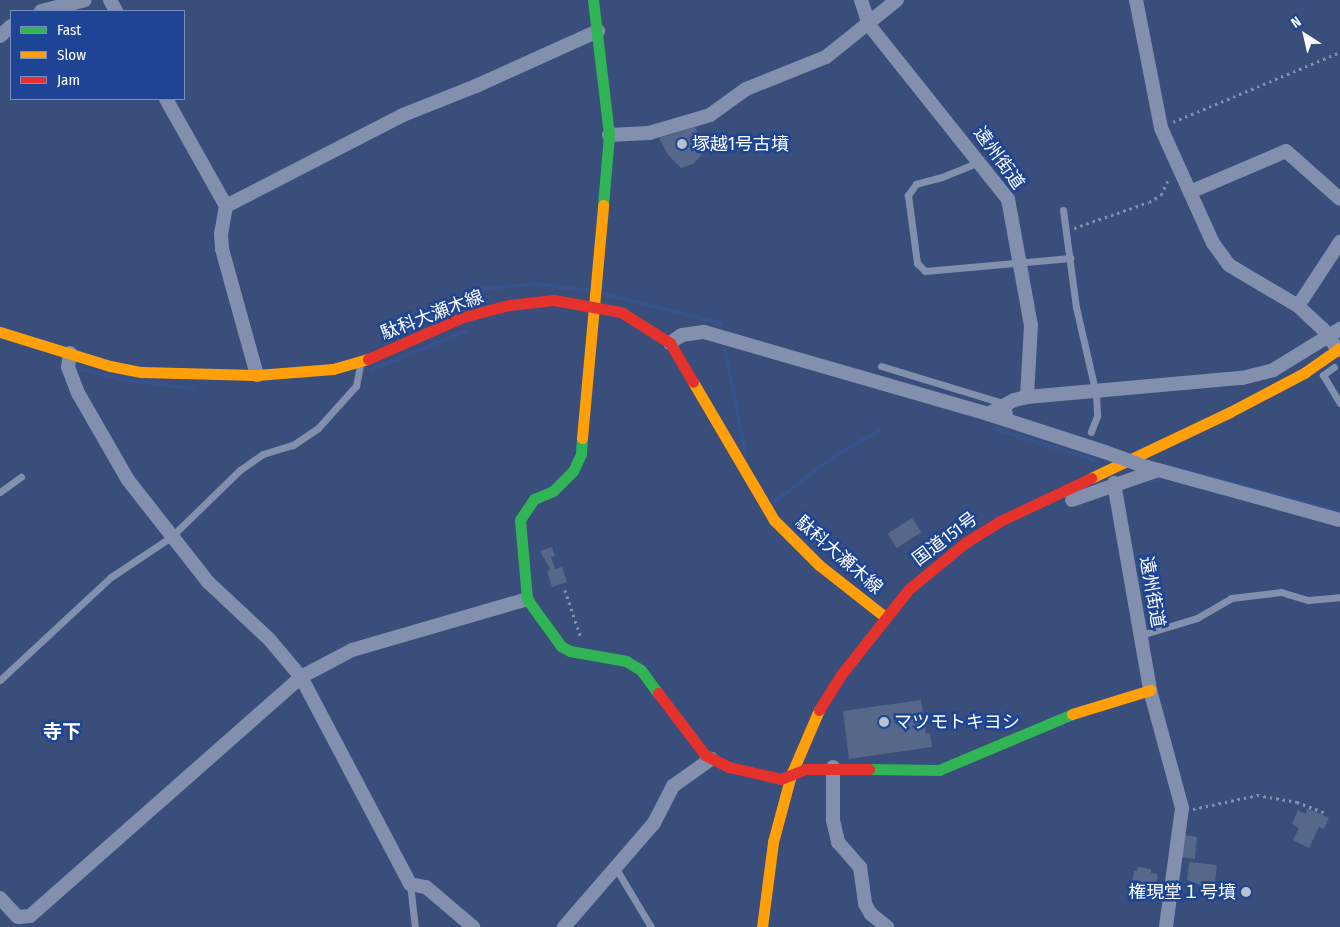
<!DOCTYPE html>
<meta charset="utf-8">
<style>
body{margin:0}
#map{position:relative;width:1340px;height:927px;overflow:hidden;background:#394e7a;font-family:"Fira Sans Condensed","Noto Sans JP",sans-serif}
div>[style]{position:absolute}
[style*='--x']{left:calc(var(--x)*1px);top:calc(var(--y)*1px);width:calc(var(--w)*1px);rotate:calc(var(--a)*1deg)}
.stream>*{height:4px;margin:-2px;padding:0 2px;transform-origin:2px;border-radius:2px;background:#37538c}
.building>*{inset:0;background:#566789;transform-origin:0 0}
.path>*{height:2.5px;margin-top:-1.25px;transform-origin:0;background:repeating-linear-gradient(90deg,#8390ad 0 2.5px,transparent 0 6.5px)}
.lane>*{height:7px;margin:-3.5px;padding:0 3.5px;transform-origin:3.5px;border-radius:3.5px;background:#8390ad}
.street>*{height:14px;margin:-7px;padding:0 7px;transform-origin:7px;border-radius:7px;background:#8390ad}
.fast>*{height:11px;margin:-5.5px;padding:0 5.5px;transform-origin:5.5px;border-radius:5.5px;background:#30b455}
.slow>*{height:11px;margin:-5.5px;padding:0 5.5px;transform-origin:5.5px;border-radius:5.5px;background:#ff9f0a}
.jam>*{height:11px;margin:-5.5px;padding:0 5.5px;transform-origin:5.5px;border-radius:5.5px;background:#e5322d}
.street-bridge>*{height:14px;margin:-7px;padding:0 7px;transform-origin:7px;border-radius:7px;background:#8390ad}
.dots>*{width:14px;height:14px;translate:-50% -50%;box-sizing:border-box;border:2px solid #1e4595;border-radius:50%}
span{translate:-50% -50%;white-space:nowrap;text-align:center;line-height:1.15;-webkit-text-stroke:5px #1e4595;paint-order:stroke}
.poi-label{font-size:18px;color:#fff}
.left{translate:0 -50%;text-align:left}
.right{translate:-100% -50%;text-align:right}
.street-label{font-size:18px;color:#fff}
.neighbourhood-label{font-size:19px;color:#fff;font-weight:700}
.legend{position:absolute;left:10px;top:10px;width:175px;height:90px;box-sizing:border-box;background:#1e4595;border:1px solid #788fbf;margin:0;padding:6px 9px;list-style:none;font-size:15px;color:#fff}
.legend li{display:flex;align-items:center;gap:10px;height:25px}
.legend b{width:25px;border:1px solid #788fbf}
.north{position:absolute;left:1280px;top:10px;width:50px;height:50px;-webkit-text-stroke:4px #1e4595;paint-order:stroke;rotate:325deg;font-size:14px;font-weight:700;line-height:20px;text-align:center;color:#fff}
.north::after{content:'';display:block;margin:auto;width:18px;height:22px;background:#fff;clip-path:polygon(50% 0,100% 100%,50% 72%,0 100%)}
</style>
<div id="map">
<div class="stream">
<div style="--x:475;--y:289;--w:60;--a:-4.8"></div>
<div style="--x:535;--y:284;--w:52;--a:6.6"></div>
<div style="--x:604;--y:294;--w:120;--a:14"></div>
<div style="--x:720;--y:323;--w:2;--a:63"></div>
<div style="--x:725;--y:349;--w:105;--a:79"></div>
<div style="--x:76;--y:368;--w:45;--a:14"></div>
<div style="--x:120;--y:379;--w:74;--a:7.8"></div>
<div style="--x:371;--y:370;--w:103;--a:-22.3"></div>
<div style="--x:996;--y:429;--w:103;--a:17.6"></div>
<div style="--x:1173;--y:467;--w:173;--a:15.1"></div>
<div style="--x:1147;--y:482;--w:11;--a:-15"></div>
<div style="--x:772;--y:499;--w:4;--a:56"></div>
<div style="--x:774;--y:502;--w:74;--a:-37.3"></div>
<div style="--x:833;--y:457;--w:54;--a:-29.9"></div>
</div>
<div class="building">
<div style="clip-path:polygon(695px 127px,705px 151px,693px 164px,681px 168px,668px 155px,659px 138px)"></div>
<div style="left:912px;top:518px;width:17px;height:29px;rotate:57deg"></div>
<div style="clip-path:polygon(552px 547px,555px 556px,551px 557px,555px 569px,562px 567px,567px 582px,552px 587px,547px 571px,550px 569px,540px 551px)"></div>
<div style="clip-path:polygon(921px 700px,926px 734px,930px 733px,932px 747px,849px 759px,843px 711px)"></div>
<div style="clip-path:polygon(1308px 808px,1329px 818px,1324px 829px,1319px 827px,1309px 848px,1293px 840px,1299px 828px,1292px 824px,1298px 810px,1305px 814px)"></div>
<div style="clip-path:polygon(1184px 835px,1197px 837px,1195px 859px,1179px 857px)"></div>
<div style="clip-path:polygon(1189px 862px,1217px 865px,1215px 882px,1203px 881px,1203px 886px,1187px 880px)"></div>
<div style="clip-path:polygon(1138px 867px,1151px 869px,1151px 873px,1158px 874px,1156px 886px,1150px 885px,1152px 899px,1135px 896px,1136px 884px,1132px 883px,1134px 871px,1137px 871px)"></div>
</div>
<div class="path">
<div style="--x:1173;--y:122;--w:181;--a:-22.7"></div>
<div style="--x:1074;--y:228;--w:79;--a:-19.1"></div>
<div style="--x:1149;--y:202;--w:14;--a:-30"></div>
<div style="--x:1161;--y:195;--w:19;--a:-65"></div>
<div style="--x:565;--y:590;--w:50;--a:71.2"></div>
<div style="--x:1193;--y:809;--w:66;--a:-12.3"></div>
<div style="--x:1257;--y:795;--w:41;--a:9.9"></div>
<div style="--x:1297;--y:802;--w:30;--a:21"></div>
</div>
<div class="lane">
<div style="--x:979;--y:162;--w:40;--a:158"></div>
<div style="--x:942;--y:177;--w:27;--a:165"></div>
<div style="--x:916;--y:184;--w:14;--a:126"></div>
<div style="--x:908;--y:195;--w:69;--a:82.5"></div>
<div style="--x:917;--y:263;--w:11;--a:45"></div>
<div style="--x:925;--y:271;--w:146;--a:-5.1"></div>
<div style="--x:1063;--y:210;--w:98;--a:82.4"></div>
<div style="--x:1076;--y:307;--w:89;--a:77.1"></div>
<div style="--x:1096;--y:394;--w:22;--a:87"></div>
<div style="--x:1097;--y:416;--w:17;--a:111"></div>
<div style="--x:881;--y:366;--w:131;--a:16.9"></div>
<div style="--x:1006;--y:404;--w:9;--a:72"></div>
<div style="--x:1334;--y:367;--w:14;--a:144"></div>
<div style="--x:1323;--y:375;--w:33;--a:59"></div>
<div style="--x:0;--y:492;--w:26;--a:-36"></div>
<div style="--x:1141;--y:635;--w:59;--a:-16.9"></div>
<div style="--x:1197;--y:618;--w:39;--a:-30"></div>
<div style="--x:1231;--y:598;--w:50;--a:-6.8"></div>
<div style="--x:1281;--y:592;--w:28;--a:17"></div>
<div style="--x:1308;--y:600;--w:32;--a:-5"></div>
<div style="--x:0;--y:680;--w:151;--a:-42.9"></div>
<div style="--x:111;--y:577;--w:72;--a:-33.7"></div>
<div style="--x:171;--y:537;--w:96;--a:-44.2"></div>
<div style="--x:240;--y:470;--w:28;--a:-35"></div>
<div style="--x:263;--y:454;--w:31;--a:-17"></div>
<div style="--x:293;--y:445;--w:30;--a:-34"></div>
<div style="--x:318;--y:428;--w:57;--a:-47.9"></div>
<div style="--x:356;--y:386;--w:21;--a:-79"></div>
<div style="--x:615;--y:867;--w:70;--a:59"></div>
<div style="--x:410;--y:884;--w:43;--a:83.4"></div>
</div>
<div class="street">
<div style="--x:110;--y:0;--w:13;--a:61"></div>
<div style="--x:861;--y:0;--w:26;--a:72"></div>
<div style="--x:869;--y:25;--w:223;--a:51.4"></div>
<div style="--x:1008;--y:199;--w:128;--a:79.7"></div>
<div style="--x:1031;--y:325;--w:72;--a:93.2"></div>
<div style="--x:1136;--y:0;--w:130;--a:78.9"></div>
<div style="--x:1161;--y:128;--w:126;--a:65.7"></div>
<div style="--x:1213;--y:243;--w:27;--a:54"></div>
<div style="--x:1229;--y:265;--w:80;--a:30.7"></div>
<div style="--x:1298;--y:306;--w:34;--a:43"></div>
<div style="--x:1323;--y:329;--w:26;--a:54"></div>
<div style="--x:41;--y:11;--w:45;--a:-14"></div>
<div style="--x:0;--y:36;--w:15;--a:-42"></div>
<div style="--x:166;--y:99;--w:123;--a:60.7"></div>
<div style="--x:226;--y:206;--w:28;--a:100"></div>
<div style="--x:221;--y:234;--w:15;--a:86"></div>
<div style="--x:222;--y:249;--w:131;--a:74.5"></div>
<div style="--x:609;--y:135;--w:40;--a:-2.9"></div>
<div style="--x:649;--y:133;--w:64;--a:-16.4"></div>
<div style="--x:710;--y:115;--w:44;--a:-35.8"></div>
<div style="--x:746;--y:89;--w:86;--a:-21.8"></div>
<div style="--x:826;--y:57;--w:91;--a:-38.8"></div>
<div style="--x:1190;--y:192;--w:104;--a:-23.1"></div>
<div style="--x:1286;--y:151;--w:72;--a:41.6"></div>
<div style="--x:226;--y:206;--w:199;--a:-27.2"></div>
<div style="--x:403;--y:115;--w:79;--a:-21.7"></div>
<div style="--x:476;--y:86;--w:134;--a:-24.3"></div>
<div style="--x:1298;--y:306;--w:77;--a:-56.7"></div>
<div style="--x:670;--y:343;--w:14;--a:-34"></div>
<div style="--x:682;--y:335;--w:22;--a:-8"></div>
<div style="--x:704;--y:332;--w:296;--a:16.1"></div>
<div style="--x:988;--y:414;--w:123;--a:18"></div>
<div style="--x:70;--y:353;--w:14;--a:98"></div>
<div style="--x:68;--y:367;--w:28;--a:69"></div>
<div style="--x:78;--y:393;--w:100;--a:60.1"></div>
<div style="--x:128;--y:480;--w:130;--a:51.9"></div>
<div style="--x:208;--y:582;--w:83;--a:43.1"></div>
<div style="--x:269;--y:639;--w:50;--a:49.9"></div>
<div style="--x:301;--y:677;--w:234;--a:62.2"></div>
<div style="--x:410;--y:884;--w:16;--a:11"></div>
<div style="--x:426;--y:887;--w:62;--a:40.4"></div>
<div style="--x:988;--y:414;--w:30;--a:-28"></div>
<div style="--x:1014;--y:400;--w:13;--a:-13"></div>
<div style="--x:1027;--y:397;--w:216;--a:-5.1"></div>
<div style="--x:1242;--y:378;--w:32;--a:-14"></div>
<div style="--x:1273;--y:370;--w:79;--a:-31.5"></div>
<div style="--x:1140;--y:465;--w:207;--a:15.4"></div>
<div style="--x:1114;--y:483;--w:210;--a:80.1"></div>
<div style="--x:1150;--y:690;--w:122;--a:74.8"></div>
<div style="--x:1182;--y:808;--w:120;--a:97.7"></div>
<div style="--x:1072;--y:500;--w:91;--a:-19.2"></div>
<div style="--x:833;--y:767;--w:53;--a:90"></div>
<div style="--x:833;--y:820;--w:23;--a:77"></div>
<div style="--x:838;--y:842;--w:33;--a:49"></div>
<div style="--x:860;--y:867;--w:37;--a:82"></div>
<div style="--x:865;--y:904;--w:12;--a:59"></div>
<div style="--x:871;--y:914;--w:21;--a:39"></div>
<div style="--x:0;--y:898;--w:26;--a:47"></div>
<div style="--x:18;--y:917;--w:12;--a:-5"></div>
<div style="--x:30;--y:916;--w:361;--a:-41.4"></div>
<div style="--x:301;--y:677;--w:58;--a:-27.9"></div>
<div style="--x:352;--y:650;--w:182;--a:-16.2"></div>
<div style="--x:564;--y:927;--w:138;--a:-49.1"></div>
<div style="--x:654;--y:823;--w:42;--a:-62.8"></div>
<div style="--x:673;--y:786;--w:47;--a:-35.4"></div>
</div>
<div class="fast">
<div style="--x:593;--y:0;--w:136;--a:83.2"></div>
<div style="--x:609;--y:135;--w:70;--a:94.9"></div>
<div style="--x:582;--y:438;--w:16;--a:94"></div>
<div style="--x:581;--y:454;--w:19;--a:115"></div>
<div style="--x:573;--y:471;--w:28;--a:135"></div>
<div style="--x:553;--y:491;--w:21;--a:157"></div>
<div style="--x:534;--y:499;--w:25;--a:124"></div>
<div style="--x:520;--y:520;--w:79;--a:84.9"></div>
<div style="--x:527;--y:599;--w:58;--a:54.1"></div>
<div style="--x:561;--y:646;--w:10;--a:29"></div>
<div style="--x:570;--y:651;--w:57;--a:10.1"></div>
<div style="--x:626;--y:661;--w:17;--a:31"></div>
<div style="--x:641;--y:670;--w:29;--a:54"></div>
<div style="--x:869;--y:769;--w:70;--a:0.8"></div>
<div style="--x:939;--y:770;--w:144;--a:-22.8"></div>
</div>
<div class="slow">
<div style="--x:0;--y:332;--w:115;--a:17.2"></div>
<div style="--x:110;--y:366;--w:33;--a:11"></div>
<div style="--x:142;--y:372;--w:115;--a:1.5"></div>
<div style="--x:257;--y:375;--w:76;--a:-4.5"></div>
<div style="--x:333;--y:369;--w:36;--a:-16"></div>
<div style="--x:693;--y:382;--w:160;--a:59.6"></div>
<div style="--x:774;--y:520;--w:64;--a:45"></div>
<div style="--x:819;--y:565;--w:84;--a:38.2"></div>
<div style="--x:582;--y:438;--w:234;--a:-84.8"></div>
<div style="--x:1091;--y:478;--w:154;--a:-25.4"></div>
<div style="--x:1230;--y:412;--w:84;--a:-27.8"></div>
<div style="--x:1304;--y:373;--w:44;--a:-34.8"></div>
<div style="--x:1072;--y:714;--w:82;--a:-17.1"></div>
<div style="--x:762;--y:927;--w:86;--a:-82.6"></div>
<div style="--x:773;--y:842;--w:69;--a:-75"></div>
<div style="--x:791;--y:775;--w:71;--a:-66.7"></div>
</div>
<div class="jam">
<div style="--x:368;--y:359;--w:104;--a:-23.9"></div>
<div style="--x:463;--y:317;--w:48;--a:-14.6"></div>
<div style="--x:509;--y:305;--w:45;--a:-6.3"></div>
<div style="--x:554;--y:300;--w:68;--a:10.2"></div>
<div style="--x:621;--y:312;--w:58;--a:32.3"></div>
<div style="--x:670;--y:343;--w:45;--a:59.5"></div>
<div style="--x:658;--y:693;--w:78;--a:52.8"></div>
<div style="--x:705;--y:755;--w:27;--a:27"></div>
<div style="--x:729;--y:767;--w:53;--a:13"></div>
<div style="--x:781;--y:779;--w:27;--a:-22"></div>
<div style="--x:806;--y:769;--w:63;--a:0"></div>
<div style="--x:819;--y:710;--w:40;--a:-58"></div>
<div style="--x:840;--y:676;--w:111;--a:-51.6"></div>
<div style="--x:909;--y:589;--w:72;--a:-39.4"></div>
<div style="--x:965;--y:543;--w:39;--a:-32"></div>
<div style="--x:998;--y:522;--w:103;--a:-25.3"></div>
</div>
<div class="street-bridge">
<div style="--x:1105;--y:452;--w:37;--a:20"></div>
</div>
<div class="dots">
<div style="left:682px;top:144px;background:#bac1d0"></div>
<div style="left:884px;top:722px;background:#bac1d0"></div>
<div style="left:1246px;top:892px;background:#bac1d0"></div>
</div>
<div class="poi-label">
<span class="left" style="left:692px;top:144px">塚越1号古墳</span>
<span class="left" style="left:894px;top:722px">マツモトキヨシ</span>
<span class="right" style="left:1236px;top:892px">権現堂１号墳</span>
</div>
<div class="street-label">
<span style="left:999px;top:158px;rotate:54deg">遠州街道</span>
<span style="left:432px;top:315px;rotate:-21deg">駄科大瀬木線</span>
<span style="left:945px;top:539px;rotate:-37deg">国道151号</span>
<span style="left:839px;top:555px;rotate:41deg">駄科大瀬木線</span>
<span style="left:1152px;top:592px;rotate:80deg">遠州街道</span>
</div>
<div class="neighbourhood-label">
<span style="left:62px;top:732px">寺下</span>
</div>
<ul class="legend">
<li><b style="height:6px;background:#30b455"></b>Fast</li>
<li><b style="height:6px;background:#ff9f0a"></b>Slow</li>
<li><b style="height:6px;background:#e5322d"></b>Jam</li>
</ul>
<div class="north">N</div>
</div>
